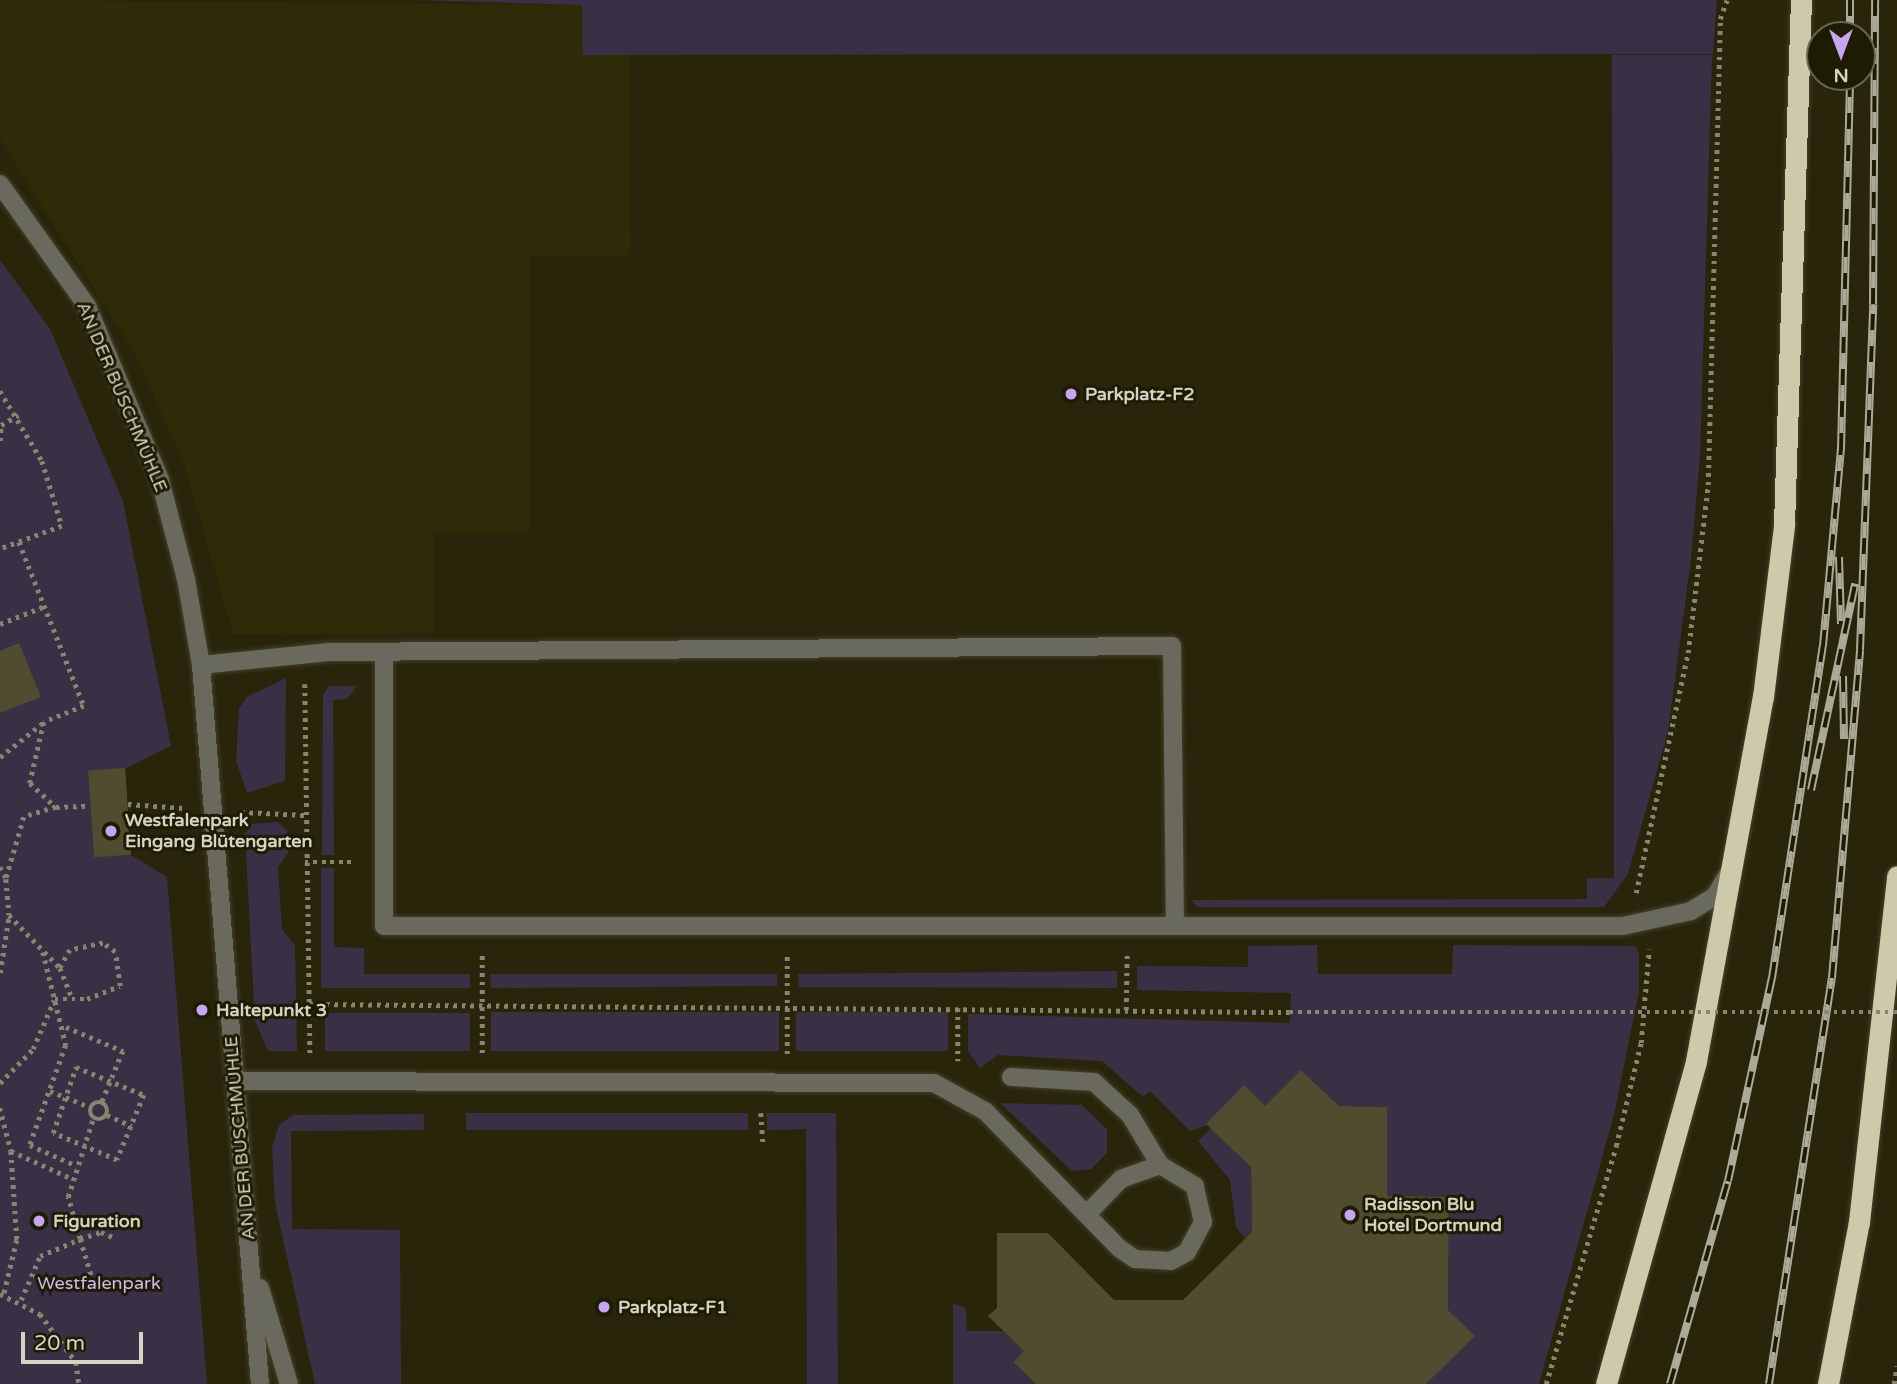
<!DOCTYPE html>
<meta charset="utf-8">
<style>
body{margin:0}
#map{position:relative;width:1897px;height:1384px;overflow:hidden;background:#28250b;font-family:"Varela Round",sans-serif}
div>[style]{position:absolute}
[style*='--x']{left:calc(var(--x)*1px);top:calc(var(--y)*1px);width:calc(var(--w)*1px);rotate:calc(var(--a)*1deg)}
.built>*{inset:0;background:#2e2b08}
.green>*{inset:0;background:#3a3046;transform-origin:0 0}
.building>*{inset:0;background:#4f4c2f;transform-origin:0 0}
.path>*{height:4.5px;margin-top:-2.25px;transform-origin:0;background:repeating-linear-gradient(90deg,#878470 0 3.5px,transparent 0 8.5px)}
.path>.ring{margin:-2.25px;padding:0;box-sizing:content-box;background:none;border:4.5px solid #878470;border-radius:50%}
.roads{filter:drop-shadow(0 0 2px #444129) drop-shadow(0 0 2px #444129)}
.minor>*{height:18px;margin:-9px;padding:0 9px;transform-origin:9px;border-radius:9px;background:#6a695d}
.highway>*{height:21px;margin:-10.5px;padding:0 10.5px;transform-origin:10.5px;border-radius:10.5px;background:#cccaab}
.rail>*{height:8px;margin-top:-4px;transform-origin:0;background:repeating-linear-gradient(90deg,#1e1b03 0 16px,#aba997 0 32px);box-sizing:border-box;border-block:2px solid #aba997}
.path-bridge>*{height:4.5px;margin-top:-2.25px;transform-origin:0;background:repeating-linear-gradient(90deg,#878470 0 3.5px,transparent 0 8.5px)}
.dots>*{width:19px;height:19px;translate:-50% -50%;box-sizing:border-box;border:4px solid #1e1b03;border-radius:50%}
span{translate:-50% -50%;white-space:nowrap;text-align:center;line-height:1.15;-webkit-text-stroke:6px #1e1b03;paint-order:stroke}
.poi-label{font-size:18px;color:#d5d3c4;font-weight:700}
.left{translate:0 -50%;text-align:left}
.street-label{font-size:18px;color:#d5d3c4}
.park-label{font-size:18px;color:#d2bbed}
.north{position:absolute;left:1806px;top:21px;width:70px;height:70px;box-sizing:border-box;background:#1e1b03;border:2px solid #676550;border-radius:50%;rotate:180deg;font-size:19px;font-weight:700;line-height:28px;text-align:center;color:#d5d3c4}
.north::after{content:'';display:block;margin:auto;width:24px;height:32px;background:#c8a6ef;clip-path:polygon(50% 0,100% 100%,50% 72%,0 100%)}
.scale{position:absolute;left:21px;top:1332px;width:122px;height:32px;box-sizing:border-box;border:4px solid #d5d3c4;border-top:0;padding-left:9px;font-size:21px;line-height:24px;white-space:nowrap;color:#d5d3c4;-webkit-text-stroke:5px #1e1b03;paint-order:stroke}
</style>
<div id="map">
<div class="built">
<div style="clip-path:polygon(0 0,583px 5px,583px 55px,630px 55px,631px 255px,529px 256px,529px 532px,434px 533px,434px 633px,233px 634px,184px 464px,136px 356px,0 139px)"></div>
</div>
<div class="green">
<div style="clip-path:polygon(415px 0,1717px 0,1713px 54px,583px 55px,582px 5px)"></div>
<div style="clip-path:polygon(1612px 55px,1712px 55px,1700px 456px,1691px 559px,1668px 731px,1628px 874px,1604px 907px,1197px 907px,1192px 900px,1587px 899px,1587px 878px,1614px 878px)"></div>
<div style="clip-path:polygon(0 260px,50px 329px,123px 501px,171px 746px,125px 769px,131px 855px,167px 877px,207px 1384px,0 1384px)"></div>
<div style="clip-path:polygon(286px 678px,285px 781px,247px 793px,236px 761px,239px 708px,248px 696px)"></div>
<div style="clip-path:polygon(329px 686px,357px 686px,347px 699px,333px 700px,334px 855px,322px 855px,323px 695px)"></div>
<div style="clip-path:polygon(278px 822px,287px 830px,288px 853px,278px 867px,282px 929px,295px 946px,297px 1051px,268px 1051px,255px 1021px,245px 834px,252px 824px)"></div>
<div style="clip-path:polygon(321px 868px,334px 868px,334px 947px,364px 948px,364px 974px,470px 974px,470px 988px,321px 988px)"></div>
<div style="clip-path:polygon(1317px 945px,1318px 974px,1452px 974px,1453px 945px,1635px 946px,1639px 953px,1639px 991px,1614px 1115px,1539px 1384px,1426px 1384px,1474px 1336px,1448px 1310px,1449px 1197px,1387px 1196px,1387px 1107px,1339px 1106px,1301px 1070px,1265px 1106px,1190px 1131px,1150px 1091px,1143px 1097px,1102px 1061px,998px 1055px,980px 1068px,968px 1051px,968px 1014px,1290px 1023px,1291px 993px,1137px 990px,1137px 966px,1248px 967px,1248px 946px)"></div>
<div style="clip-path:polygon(1117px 971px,1117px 988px,799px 987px,798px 974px)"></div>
<div style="clip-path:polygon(490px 974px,777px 974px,777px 986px,491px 988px)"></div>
<div style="left:779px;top:1012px;width:39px;height:288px;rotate:90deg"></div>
<div style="left:796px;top:1012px;width:152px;height:39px"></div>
<div style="left:325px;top:1013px;width:145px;height:38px"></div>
<div style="clip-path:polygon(1000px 1103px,1082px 1105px,1107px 1129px,1107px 1153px,1091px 1169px,1072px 1171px)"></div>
<div style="left:466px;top:1113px;width:282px;height:17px"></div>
<div style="clip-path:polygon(767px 1113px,836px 1113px,838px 1384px,807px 1384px,806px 1129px,767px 1130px)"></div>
<div style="clip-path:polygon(424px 1114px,424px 1130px,291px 1131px,292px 1229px,400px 1230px,401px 1384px,315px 1384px,275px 1203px,272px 1148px,279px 1125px,293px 1115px)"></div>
<div style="clip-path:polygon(1211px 1128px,1251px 1167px,1252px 1232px,1245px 1238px,1236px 1227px,1230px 1180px,1198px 1141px)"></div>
<div style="clip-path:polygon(953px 1303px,966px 1308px,967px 1331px,1003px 1331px,1024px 1351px,1013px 1362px,1036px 1384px,953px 1384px)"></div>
</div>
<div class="building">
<div style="clip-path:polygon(19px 643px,41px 697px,0 713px,0 651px)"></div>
<div style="left:125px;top:768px;width:87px;height:37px;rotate:86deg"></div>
<div style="clip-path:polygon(1301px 1070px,1339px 1106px,1387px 1107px,1387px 1196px,1449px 1197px,1448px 1310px,1475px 1336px,1426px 1384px,1036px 1384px,1013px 1362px,1024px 1351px,988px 1316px,997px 1308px,997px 1233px,1048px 1233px,1114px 1300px,1183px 1300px,1252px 1232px,1251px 1167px,1206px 1124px,1244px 1085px,1265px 1106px)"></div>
</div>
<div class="path">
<div style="--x:0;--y:391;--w:82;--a:59"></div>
<div style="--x:42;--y:461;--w:68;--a:72.9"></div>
<div style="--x:62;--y:526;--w:66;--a:159.6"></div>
<div style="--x:1;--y:425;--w:20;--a:-30"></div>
<div style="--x:0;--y:441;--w:17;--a:-87"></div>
<div style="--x:19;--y:542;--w:176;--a:68.4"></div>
<div style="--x:84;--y:706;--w:43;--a:158.2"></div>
<div style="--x:0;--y:624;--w:48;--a:-21.8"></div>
<div style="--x:305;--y:684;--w:369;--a:89.2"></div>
<div style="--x:0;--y:757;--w:56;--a:-38.5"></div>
<div style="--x:44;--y:722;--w:63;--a:102.9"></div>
<div style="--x:30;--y:783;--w:35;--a:43"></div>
<div style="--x:56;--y:807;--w:34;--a:163"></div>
<div style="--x:24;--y:817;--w:65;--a:106.2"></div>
<div style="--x:6;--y:879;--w:36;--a:85"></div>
<div style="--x:9;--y:915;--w:74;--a:46.1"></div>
<div style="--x:60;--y:968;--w:32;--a:68"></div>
<div style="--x:128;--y:804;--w:55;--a:4.2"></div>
<div style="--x:56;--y:807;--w:34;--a:-2"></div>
<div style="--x:241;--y:812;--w:63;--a:2.7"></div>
<div style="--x:305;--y:862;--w:50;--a:0"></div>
<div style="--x:0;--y:867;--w:13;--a:61"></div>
<div style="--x:1636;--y:893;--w:246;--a:-77.8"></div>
<div style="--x:1688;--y:653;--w:169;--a:-83.2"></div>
<div style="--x:1708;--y:485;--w:466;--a:-88.5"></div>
<div style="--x:1720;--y:19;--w:20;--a:-70"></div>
<div style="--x:43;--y:952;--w:96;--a:76.1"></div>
<div style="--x:66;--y:1045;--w:106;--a:109.8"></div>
<div style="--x:30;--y:1145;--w:51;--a:24.1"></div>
<div style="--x:0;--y:973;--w:59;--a:-81.2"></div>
<div style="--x:55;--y:999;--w:32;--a:0"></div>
<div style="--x:87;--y:999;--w:35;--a:-22"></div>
<div style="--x:120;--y:986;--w:34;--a:-98"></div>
<div style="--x:115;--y:952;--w:15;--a:-143"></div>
<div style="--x:103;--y:943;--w:34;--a:168"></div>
<div style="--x:70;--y:950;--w:21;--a:119"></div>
<div style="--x:309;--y:1004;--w:981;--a:0.47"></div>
<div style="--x:958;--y:1008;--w:53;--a:90"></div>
<div style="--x:1126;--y:1010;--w:55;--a:-89"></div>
<div style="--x:66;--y:1027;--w:62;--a:22.8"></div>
<div style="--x:123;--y:1051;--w:55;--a:112.4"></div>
<div style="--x:482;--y:1053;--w:100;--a:-90"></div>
<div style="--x:787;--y:1054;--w:99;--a:-90"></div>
<div style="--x:76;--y:1067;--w:74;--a:22.4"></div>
<div style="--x:144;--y:1095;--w:70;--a:112.6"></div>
<div style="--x:117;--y:1160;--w:69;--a:-157.1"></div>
<div style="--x:53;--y:1133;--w:70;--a:-70.8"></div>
<div style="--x:0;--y:1083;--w:47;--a:-45.9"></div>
<div style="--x:33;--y:1049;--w:53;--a:-66.8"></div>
<div style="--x:50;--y:1091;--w:43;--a:21.8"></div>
<div class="ring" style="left:90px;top:1102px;width:13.5px;height:13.5px"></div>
<div style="--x:0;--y:1108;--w:44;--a:75.7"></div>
<div style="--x:11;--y:1151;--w:89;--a:86.1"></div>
<div style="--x:17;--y:1240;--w:56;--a:103.5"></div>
<div style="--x:761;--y:1113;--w:32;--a:86"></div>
<div style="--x:107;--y:1115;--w:27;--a:24"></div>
<div style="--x:11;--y:1151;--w:68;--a:24.3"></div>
<div style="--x:93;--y:1283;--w:46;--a:-106.5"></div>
<div style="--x:80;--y:1239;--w:22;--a:-18"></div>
<div style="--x:101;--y:1232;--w:15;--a:23"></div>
<div style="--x:0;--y:1294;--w:45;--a:26.6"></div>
<div style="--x:40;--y:1314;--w:60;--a:53.1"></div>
<div style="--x:76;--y:1362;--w:22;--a:82"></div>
<div style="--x:21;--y:1300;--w:48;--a:-66.6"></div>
<div style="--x:40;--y:1256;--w:43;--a:-23"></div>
<div style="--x:80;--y:1239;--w:44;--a:-105.9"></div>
<div style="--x:68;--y:1197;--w:82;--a:-72.2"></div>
<div style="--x:1546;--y:1384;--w:248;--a:-73.6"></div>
<div style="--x:1616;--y:1146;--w:106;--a:-76.4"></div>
<div style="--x:1641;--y:1043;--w:94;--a:-85.1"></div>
<div style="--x:1894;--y:1384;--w:18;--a:-81"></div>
</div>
<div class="roads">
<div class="minor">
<div style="--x:0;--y:184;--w:150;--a:54.5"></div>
<div style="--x:87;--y:306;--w:189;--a:67.2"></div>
<div style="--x:160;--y:480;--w:102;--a:75.3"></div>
<div style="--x:186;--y:579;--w:87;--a:80.1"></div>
<div style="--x:201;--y:665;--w:721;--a:85.31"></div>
<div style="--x:384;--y:652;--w:274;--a:90"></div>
<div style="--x:384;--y:926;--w:1239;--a:0"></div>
<div style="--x:1623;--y:926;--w:70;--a:-12.4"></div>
<div style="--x:1691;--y:911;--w:28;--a:-32"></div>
<div style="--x:1715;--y:896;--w:27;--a:-59"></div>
<div style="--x:201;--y:665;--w:130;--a:-5.8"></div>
<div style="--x:330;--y:652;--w:842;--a:-0.41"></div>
<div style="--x:1172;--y:646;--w:279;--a:89.4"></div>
<div style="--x:1011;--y:1077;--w:83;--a:3.4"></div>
<div style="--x:1094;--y:1082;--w:49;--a:42.5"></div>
<div style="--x:1130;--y:1115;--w:58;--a:59"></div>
<div style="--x:234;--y:1081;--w:700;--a:0.16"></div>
<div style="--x:934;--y:1083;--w:58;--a:28.8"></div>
<div style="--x:985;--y:1111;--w:192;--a:45.6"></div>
<div style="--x:1119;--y:1248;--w:19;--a:35"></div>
<div style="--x:1135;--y:1259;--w:36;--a:3"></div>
<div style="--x:1171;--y:1261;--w:18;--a:-29"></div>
<div style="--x:1187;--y:1252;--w:34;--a:-62"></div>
<div style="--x:1203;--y:1222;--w:37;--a:-103"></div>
<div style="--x:1195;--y:1186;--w:41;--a:-149"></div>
<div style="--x:1160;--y:1165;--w:41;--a:160.3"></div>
<div style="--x:1121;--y:1179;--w:49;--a:134.2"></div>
<div style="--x:260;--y:1288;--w:100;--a:73.2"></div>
</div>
<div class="highway">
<div style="--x:1606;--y:1384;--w:335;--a:-74.4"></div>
<div style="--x:1696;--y:1061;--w:370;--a:-79.6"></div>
<div style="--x:1763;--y:697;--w:173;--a:-83"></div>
<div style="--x:1784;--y:525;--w:525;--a:-88.15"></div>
<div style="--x:1828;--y:1384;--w:165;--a:-79.2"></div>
<div style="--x:1859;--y:1222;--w:348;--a:-83.7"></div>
</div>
</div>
<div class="rail">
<div style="--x:1850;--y:0;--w:35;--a:90"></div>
<div style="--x:1839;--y:557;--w:67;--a:88.3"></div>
<div style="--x:1843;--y:676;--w:63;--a:89.1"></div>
<div style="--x:1811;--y:790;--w:211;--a:-77.9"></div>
<div style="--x:1670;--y:1384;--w:211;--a:-74.1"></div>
<div style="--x:1728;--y:1181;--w:208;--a:-77.8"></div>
<div style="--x:1772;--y:978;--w:336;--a:-81.3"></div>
<div style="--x:1823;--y:646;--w:198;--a:-84.8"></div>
<div style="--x:1841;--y:449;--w:372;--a:-88.6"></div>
<div style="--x:1769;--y:1384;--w:411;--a:-81.2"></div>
<div style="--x:1832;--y:978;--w:329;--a:-85.1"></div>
<div style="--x:1860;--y:650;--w:346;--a:-87.8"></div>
<div style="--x:1873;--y:304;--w:304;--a:-89.6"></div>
</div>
<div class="path-bridge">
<div style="--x:1290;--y:1012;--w:607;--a:0"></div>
</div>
<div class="dots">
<div style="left:1071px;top:394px;background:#c8a6ef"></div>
<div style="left:111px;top:831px;background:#c8a6ef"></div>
<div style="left:202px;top:1010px;background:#c8a6ef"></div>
<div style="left:1350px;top:1215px;background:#c8a6ef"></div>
<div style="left:39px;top:1221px;background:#c8a6ef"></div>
<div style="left:604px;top:1307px;background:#c8a6ef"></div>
</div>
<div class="poi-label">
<span class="left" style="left:1085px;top:394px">Parkplatz-F2</span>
<span class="left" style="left:125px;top:831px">Westfalenpark<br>Eingang Blütengarten</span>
<span class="left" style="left:216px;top:1010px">Haltepunkt 3</span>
<span class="left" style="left:1364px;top:1215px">Radisson Blu<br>Hotel Dortmund</span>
<span class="left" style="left:53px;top:1221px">Figuration</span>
<span class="left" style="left:618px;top:1307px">Parkplatz-F1</span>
</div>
<div class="street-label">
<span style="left:122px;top:397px;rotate:67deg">AN DER BUSCHMÜHLE</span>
<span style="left:240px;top:1138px;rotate:-95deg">AN DER BUSCHMÜHLE</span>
</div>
<div class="park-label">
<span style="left:99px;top:1283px">Westfalenpark</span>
</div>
<div class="north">N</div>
<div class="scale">20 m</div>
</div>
